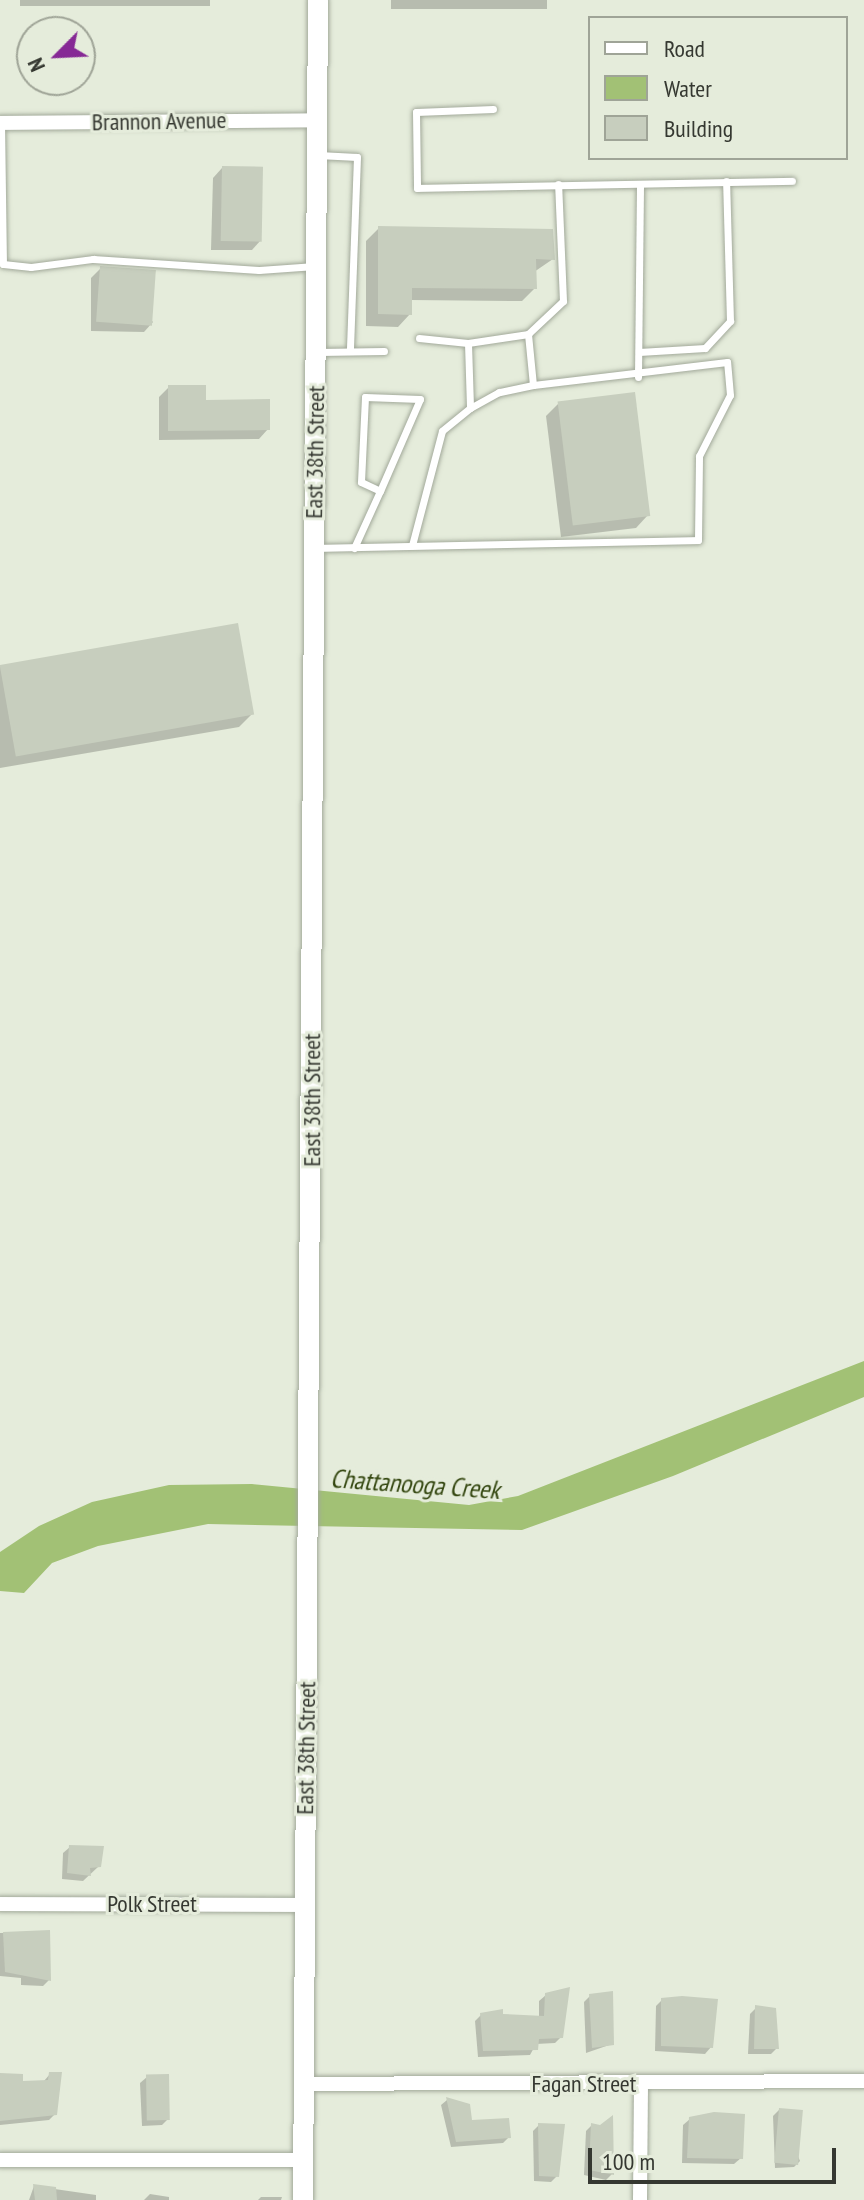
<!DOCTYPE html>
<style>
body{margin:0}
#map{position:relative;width:864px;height:2200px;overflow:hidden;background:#e5ecdb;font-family:"PT Sans Narrow",sans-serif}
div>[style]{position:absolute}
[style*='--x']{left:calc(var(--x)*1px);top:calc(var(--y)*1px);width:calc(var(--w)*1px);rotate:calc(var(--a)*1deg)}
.water>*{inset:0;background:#a2c175}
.shadow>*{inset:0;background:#0003;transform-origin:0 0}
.building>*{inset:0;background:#c7cebe;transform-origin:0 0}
.roads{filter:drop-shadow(0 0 2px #a2a99a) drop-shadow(0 0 2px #a2a99a)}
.lane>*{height:7px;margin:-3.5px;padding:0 3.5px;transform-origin:3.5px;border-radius:3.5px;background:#fff}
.street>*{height:14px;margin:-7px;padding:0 7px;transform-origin:7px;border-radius:7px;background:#fff}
.secondary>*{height:20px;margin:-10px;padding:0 10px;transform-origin:10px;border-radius:10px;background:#fff}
span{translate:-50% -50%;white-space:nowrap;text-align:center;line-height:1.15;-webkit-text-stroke:6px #e5ecdb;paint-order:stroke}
.street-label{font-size:24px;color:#353831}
.water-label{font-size:26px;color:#344710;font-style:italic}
.legend{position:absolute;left:588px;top:16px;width:260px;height:144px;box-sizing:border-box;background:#e5ecdb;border:2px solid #9fa497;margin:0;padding:10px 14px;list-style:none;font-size:24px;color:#353831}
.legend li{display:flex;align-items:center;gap:16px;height:40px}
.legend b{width:40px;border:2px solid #9fa497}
.north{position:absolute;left:16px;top:16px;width:80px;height:80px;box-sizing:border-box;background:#e5ecdb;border:2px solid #9fa497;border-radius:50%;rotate:246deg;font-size:22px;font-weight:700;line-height:32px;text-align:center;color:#353831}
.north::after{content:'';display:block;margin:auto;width:28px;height:36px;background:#862995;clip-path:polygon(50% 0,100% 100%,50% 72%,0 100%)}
.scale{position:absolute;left:588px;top:2148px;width:248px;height:36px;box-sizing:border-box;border:4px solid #353831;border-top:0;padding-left:10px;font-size:24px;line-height:28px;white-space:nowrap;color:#353831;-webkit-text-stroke:6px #e5ecdb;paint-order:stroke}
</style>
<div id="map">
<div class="water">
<div style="clip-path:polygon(864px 1361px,864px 1397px,673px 1476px,522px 1530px,208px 1524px,98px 1546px,52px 1563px,24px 1593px,0 1591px,0 1552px,39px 1526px,92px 1502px,169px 1485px,252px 1484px,469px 1505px,518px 1496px)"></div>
</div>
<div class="shadow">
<div style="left:20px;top:0;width:190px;height:6px"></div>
<div style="left:391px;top:0;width:156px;height:9px"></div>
<div style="clip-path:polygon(222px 168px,261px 240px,252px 250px,211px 250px,213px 178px)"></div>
<div style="clip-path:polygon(379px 228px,553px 259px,534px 272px,535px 288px,522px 301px,410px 300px,410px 314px,398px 327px,366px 326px,366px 241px)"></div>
<div style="clip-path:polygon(101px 268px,153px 322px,144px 332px,91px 331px,91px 278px)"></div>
<div style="clip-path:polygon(169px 387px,204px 402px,268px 429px,259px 439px,159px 440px,159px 397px)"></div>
<div style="clip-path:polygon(559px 403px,648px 515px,636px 528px,561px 537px,546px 416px)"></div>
<div style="clip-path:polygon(0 666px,252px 714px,239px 727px,0 768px)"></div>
<div style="clip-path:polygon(70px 1847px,99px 1866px,83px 1881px,62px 1879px,63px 1853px)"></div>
<div style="clip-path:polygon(48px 1932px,49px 1980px,43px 1986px,21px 1985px,21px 1978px,0 1976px,0 1933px)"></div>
<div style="clip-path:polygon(546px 1995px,561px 2037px,555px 2043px,536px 2044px,530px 2055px,478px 2057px,475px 2021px,481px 2015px,539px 2018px,539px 2001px)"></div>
<div style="clip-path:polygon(590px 1996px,612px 2044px,586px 2053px,584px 2002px)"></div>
<div style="clip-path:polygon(662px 2000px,711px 2047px,705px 2054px,655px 2051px,656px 2006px)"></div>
<div style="clip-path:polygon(756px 2008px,777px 2048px,771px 2054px,748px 2054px,750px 2014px)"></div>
<div style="clip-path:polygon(50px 2074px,55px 2114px,49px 2120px,0 2125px,0 2075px,21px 2083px,44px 2081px)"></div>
<div style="clip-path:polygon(147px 2077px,168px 2119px,162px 2125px,142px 2126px,140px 2083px)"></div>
<div style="clip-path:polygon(447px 2100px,470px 2122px,509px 2137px,503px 2143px,451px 2147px,441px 2105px)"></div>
<div style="clip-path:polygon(779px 2110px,800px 2161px,794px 2167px,775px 2168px,773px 2116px)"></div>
<div style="clip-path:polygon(690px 2119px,741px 2158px,734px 2164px,682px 2163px,683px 2125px)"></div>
<div style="clip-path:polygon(539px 2125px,557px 2176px,551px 2182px,534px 2181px,533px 2131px)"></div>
<div style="clip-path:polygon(592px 2125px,612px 2174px,606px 2180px,584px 2175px,586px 2131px)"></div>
<div style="clip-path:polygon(34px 2186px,96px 2195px,96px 2200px,29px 2200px)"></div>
<div style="clip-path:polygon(150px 2194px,169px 2197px,169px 2200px,144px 2200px)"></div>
<div style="clip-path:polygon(261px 2197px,282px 2197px,281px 2200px,258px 2200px)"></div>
</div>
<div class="building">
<div style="left:222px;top:166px;width:41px;height:75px;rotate:1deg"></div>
<div style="clip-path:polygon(378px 226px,553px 229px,555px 260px,536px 259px,537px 289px,412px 288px,412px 315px,378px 314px)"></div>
<div style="left:100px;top:266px;width:56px;height:56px;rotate:4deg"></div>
<div style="clip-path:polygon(168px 385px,206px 385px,206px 400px,270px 399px,270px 430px,168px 431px)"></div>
<div style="left:635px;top:392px;width:125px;height:78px;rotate:83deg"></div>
<div style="left:238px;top:623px;width:93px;height:242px;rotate:80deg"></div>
<div style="clip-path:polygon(69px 1845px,104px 1846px,101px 1867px,90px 1868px,91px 1876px,67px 1873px)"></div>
<div style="clip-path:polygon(50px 1930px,51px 1981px,5px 1972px,3px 1932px)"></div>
<div style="clip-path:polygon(570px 1987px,563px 2038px,539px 2039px,538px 2050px,483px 2051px,480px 2013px,503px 2009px,503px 2014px,544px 2016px,545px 1993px)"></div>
<div style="clip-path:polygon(613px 1991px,614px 2045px,592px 2048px,589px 1994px)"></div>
<div style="clip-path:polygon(682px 1996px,718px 1999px,713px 2048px,661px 2046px,661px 1998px)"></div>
<div style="clip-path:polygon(755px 2005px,776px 2008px,779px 2049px,754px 2049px)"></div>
<div style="clip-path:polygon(49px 2072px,62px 2072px,57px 2115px,0 2121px,0 2073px,23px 2074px,23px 2081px,48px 2080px)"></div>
<div style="left:169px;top:2074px;width:46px;height:23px;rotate:89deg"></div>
<div style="clip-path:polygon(446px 2097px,470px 2104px,472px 2120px,509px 2118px,511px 2138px,456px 2142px)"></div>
<div style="left:779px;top:2108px;width:24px;height:55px;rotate:5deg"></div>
<div style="clip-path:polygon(714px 2112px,745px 2114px,743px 2159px,687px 2158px,689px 2117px)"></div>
<div style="clip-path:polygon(613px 2115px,614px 2175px,589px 2170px,591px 2123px,600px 2125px)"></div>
<div style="clip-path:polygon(538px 2123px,565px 2124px,559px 2177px,539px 2176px)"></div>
<div style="clip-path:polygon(33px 2184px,56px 2187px,57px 2200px,35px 2200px)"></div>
</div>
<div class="roads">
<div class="lane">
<div style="--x:493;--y:109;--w:77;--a:177.8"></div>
<div style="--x:416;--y:112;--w:76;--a:89.2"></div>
<div style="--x:417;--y:188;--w:375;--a:-1.1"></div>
<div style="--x:1;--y:123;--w:141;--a:89.2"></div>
<div style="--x:3;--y:264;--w:28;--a:6"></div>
<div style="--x:31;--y:267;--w:63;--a:-7.4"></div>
<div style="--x:93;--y:259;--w:166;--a:3.8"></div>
<div style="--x:259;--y:270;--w:56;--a:-4.1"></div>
<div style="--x:318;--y:155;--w:39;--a:3"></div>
<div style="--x:357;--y:157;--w:194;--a:92.1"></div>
<div style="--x:419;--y:338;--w:49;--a:5.8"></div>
<div style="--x:468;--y:343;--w:65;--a:88.2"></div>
<div style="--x:468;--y:343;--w:61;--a:-8.5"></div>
<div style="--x:319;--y:352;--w:65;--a:-0.9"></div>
<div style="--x:639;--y:352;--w:66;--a:-3.5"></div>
<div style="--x:705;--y:348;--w:37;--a:-47"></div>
<div style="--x:730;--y:321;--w:140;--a:-91.6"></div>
<div style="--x:638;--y:377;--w:192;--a:-89.4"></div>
<div style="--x:533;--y:385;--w:51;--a:-95.6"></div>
<div style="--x:528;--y:334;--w:48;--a:-43.3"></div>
<div style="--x:563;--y:301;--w:117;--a:-92.4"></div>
<div style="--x:316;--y:548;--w:382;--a:-1.2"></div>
<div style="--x:698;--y:540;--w:84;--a:-89.3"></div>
<div style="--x:699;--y:456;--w:68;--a:-63.1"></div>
<div style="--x:730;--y:395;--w:33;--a:-95"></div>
<div style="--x:727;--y:362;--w:195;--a:173.2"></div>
<div style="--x:533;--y:385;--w:35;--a:168"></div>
<div style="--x:499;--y:392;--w:33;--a:151"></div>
<div style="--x:470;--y:408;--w:36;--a:141"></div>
<div style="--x:442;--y:431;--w:118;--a:104.7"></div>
<div style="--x:354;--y:548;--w:63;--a:-65.5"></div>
<div style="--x:380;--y:491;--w:100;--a:-66.5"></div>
<div style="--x:420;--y:399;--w:55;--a:-177.9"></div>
<div style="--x:365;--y:397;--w:85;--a:92.7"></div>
<div style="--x:361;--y:482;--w:21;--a:25"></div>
</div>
<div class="street">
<div style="--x:0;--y:123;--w:318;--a:-0.5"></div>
<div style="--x:0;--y:1904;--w:304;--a:0.2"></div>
<div style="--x:303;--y:2084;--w:561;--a:-0.31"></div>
<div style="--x:0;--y:2160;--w:303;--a:0"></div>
<div style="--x:640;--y:2200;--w:116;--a:-89.5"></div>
</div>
<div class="secondary">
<div style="--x:303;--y:2200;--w:2200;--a:-89.61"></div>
</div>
</div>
<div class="street-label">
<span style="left:159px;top:121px;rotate:-1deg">Brannon Avenue</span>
<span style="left:315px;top:452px;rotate:-89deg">East 38th Street</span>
<span style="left:312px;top:1100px;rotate:-90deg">East 38th Street</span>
<span style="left:306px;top:1748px;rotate:-89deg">East 38th Street</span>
<span style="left:152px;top:1904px">Polk Street</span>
<span style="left:584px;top:2084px">Fagan Street</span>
</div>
<div class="water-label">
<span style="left:415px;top:1484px;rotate:4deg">Chattanooga Creek</span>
</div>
<ul class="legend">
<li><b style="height:10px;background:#fff"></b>Road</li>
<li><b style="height:22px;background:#a2c175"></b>Water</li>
<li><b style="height:22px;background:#c7cebe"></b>Building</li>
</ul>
<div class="north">N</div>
<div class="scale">100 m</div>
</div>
